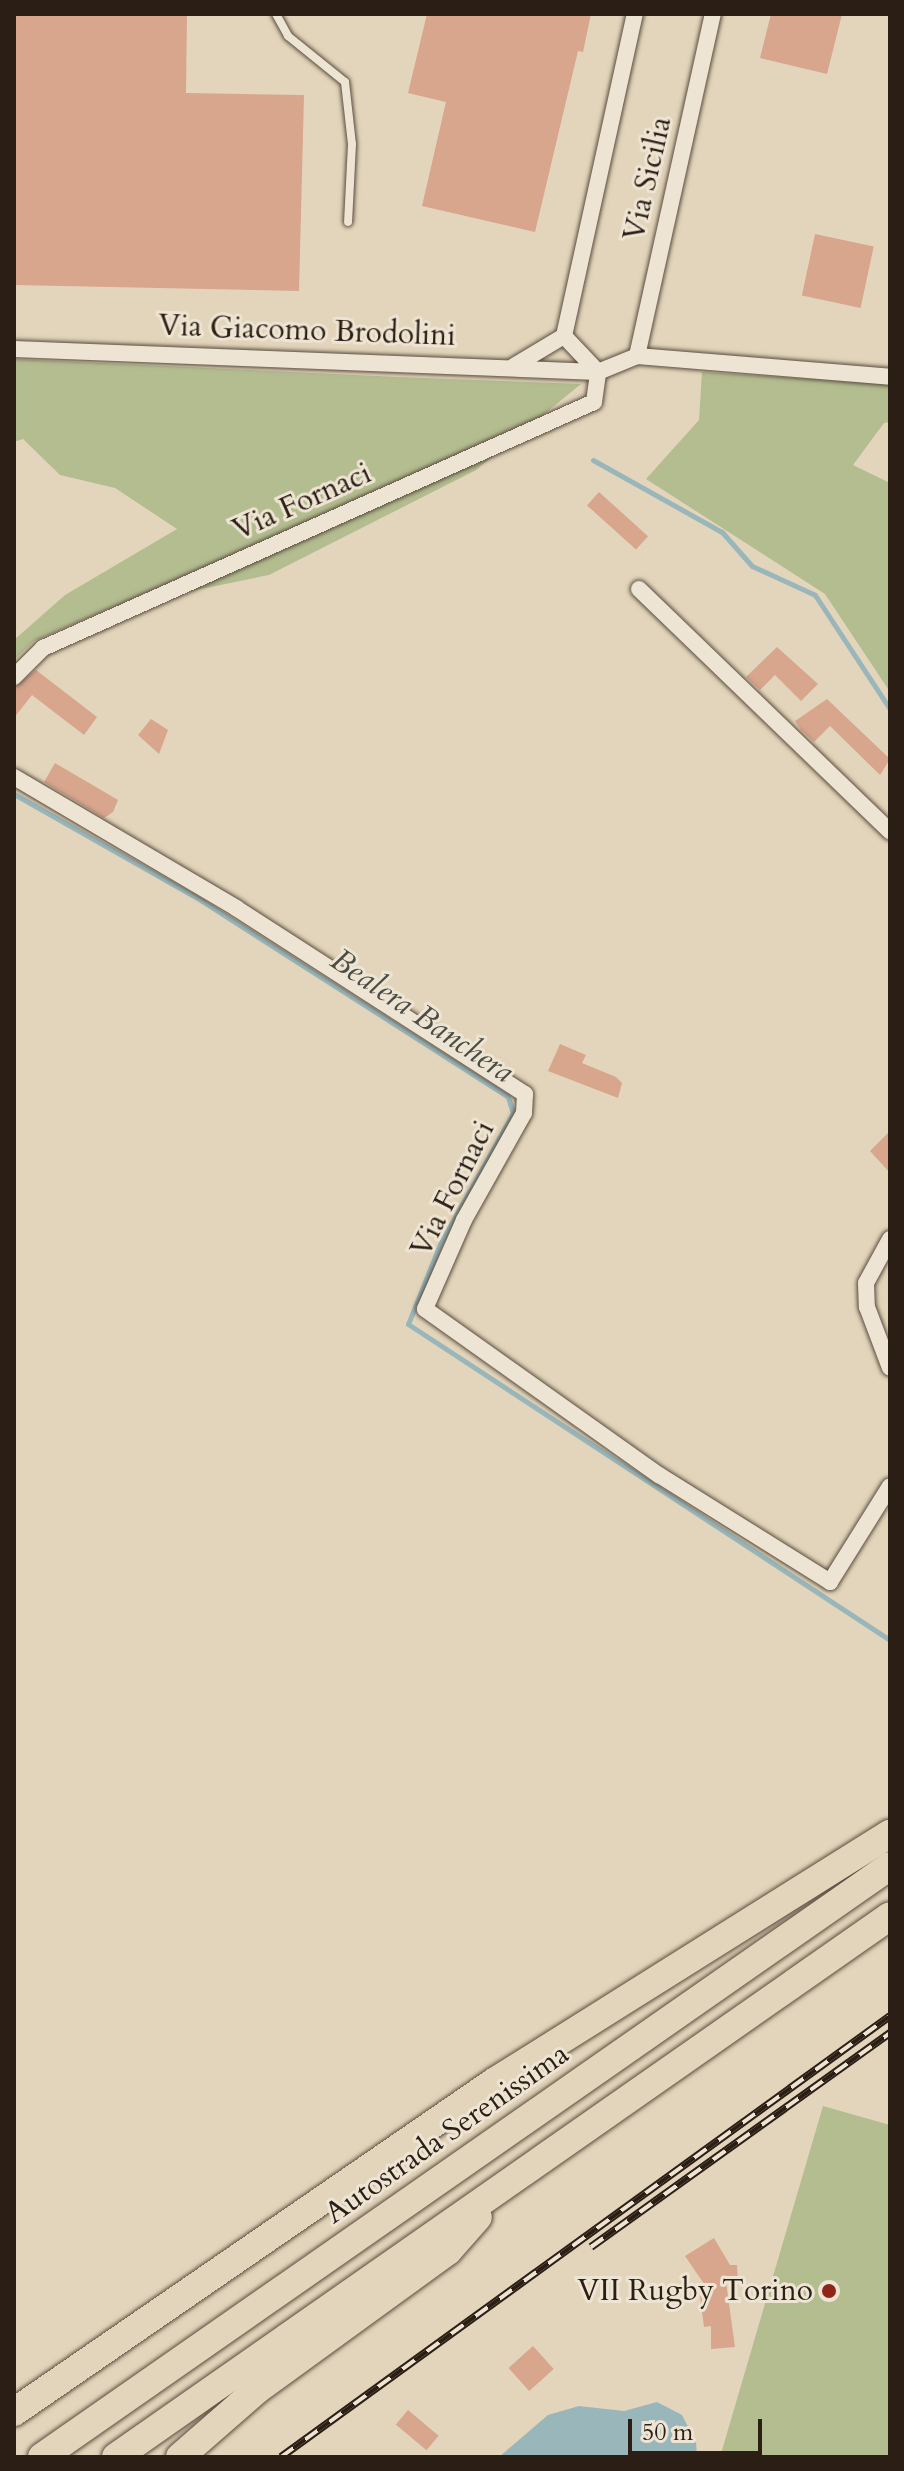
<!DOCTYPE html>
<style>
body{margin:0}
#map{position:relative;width:904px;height:2471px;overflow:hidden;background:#e3d5bb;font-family:Cardo,serif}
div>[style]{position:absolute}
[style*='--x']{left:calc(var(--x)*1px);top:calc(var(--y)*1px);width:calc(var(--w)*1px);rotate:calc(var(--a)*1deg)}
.green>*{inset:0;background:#b4bd90}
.water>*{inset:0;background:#99b6ba}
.stream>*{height:5px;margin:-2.5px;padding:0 2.5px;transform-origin:2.5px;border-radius:2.5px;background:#99b6ba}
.building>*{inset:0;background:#d8a58d;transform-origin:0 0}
.roads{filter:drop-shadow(0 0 2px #594c3e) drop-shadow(0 0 2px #594c3e)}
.service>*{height:8px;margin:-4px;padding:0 4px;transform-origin:4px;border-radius:4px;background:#ede4d3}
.minor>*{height:16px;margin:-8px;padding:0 8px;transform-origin:8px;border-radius:8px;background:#ede4d3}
.motorway>*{height:28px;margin:-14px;padding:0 14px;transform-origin:14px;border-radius:14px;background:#e3d5bb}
.rail>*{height:8px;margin-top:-4px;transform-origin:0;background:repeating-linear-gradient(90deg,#ede4d3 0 15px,#2b1e14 0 30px);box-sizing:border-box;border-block:2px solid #2b1e14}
.dots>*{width:22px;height:22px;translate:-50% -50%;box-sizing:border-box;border:4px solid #ede4d3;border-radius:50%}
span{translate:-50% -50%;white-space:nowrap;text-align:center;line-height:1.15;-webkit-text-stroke:6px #ede4d3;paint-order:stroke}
.street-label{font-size:30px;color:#2b1e14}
.poi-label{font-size:30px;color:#2b1e14}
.right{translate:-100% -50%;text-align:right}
.water-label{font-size:32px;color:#4c4c46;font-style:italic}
.frame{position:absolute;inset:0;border:16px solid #2b1e14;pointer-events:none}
.scale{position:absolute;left:628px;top:2419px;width:134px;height:36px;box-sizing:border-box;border:4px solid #2b1e14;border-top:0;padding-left:10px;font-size:24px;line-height:28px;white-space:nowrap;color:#2b1e14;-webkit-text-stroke:6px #ede4d3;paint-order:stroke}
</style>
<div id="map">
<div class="green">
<div style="clip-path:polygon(14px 359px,398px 377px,581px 384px,476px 470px,269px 575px,113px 607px,34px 641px,14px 660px,14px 640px,65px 595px,177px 529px,115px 488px,60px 475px,23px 439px,14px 442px)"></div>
<div style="clip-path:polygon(702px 372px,890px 384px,890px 422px,884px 423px,853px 465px,890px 483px,890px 692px,825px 594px,646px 479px,699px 420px)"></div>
<div style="clip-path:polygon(823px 2106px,890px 2125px,890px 2457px,720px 2457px)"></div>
</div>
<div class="water">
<div style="clip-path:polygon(657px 2402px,682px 2415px,696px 2442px,697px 2457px,499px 2457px,548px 2415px,579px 2406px,624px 2411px)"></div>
</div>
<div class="stream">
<div style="--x:593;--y:460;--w:148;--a:29.2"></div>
<div style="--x:722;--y:532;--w:45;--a:48.6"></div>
<div style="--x:752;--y:566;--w:69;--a:24.7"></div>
<div style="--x:815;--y:595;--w:136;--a:56.7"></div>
<div style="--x:14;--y:794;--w:216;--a:29.6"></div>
<div style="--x:202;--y:901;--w:363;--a:32.6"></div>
<div style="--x:508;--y:1097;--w:17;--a:73"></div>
<div style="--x:513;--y:1113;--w:150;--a:119.1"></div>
<div style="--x:440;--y:1244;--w:86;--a:111.8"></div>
<div style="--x:408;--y:1324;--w:576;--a:33.25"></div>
</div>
<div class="building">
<div style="clip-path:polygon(14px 14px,187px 14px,186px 93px,304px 95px,299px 291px,14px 285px)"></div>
<div style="clip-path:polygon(427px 14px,591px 14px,583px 52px,578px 51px,535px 232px,422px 206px,446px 102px,408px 93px)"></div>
<div style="clip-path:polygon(771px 14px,842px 14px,827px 74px,760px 58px)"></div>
<div style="left:815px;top:234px;width:60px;height:63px;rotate:12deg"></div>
<div style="left:599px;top:492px;width:66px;height:18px;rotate:42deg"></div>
<div style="clip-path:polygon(777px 647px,818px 684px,801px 701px,775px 675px,760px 690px,746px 677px)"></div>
<div style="clip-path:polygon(36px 670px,97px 717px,84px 735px,32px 695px,14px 718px,14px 688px)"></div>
<div style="clip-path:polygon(827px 699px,890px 759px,880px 775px,830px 726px,814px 742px,801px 730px,795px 721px)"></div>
<div style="clip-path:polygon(151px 719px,168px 730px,159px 754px,138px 735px)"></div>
<div style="clip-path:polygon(55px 763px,118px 800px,113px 812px,104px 818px,44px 782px)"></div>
<div style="clip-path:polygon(560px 1044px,586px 1055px,582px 1063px,616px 1077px,622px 1083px,618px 1098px,548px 1071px)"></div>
<div style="clip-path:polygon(890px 1131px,890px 1173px,870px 1151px)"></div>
<div style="clip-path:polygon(714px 2238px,730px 2265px,737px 2265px,738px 2281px,726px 2282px,735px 2347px,711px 2349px,711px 2326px,704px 2327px,700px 2296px,711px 2294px,685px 2256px)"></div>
<div style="left:533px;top:2346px;width:31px;height:33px;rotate:48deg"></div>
<div style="left:408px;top:2410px;width:40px;height:19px;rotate:40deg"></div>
</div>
<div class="roads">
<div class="service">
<div style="--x:276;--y:14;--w:25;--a:61"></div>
<div style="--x:288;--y:36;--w:73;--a:38.9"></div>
<div style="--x:345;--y:82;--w:62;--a:83.6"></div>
<div style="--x:352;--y:144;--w:78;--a:92.9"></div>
</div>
<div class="minor">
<div style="--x:564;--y:336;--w:330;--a:-77.6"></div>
<div style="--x:564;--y:336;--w:50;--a:46.6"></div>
<div style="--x:14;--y:349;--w:584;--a:2.26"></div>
<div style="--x:598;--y:372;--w:42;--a:-22.3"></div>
<div style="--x:637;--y:356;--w:254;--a:4.7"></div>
<div style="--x:637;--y:356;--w:350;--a:-77.5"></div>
<div style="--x:514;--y:366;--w:58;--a:-31"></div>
<div style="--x:639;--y:589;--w:349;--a:44"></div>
<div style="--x:14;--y:677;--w:41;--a:-45"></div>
<div style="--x:43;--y:648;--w:603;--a:-24.06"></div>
<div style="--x:594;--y:402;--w:30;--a:-82"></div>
<div style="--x:14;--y:777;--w:258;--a:30.5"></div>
<div style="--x:236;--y:908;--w:344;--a:32.8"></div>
<div style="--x:525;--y:1094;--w:19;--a:93"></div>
<div style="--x:524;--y:1113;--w:123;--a:119.3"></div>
<div style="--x:464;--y:1220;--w:97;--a:113.7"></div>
<div style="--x:425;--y:1309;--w:287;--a:35.4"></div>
<div style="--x:659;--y:1475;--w:202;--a:32"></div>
<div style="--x:830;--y:1582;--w:113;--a:-58"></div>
<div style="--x:890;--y:1239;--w:50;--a:118.6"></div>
<div style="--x:866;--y:1283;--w:24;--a:88"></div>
<div style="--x:867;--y:1307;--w:65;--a:69.3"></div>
</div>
<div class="motorway">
<div style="--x:14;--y:2412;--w:582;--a:-34.51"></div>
<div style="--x:494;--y:2082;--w:467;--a:-32.1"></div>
<div style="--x:42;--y:2457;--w:1034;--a:-34.87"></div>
<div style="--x:116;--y:2457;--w:944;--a:-34.95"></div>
<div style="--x:180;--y:2457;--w:103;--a:-41.1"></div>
<div style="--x:258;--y:2389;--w:235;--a:-36"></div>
<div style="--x:448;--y:2251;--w:45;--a:-48.6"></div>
</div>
</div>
<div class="rail">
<div style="--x:591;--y:2247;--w:368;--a:-35.6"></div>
<div style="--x:281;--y:2457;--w:752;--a:-35.91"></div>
</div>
<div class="dots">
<div style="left:829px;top:2291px;background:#8f2418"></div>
</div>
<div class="street-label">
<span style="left:648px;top:179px;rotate:-77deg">Via Sicilia</span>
<span style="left:307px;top:331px;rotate:2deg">Via Giacomo Brodolini</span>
<span style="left:302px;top:502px;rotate:-24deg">Via Fornaci</span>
<span style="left:453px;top:1189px;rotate:-63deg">Via Fornaci</span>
<span style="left:447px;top:2134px;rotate:-35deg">Autostrada Serenissima</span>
</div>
<div class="poi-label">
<span class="right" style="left:813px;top:2291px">VII Rugby Torino</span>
</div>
<div class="water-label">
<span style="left:422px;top:1016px;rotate:34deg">Bealera Banchera</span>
</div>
<div class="frame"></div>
<div class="scale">50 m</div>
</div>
